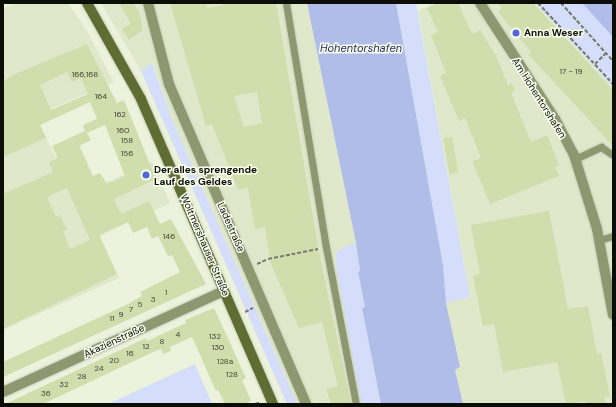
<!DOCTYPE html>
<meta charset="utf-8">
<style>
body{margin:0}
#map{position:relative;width:616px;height:407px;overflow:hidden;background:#ecf2dc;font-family:"DM Sans",sans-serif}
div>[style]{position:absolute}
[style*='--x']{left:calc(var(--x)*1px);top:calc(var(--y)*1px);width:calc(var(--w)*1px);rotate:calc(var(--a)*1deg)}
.built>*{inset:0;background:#e0e8cb}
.green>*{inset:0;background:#d4ddf9}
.water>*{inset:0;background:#b0bde9}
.building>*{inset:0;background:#d0ddad;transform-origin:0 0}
.path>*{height:2px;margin-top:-1px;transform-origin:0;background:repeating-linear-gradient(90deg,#777a6c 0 4px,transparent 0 6px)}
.roads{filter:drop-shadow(0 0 1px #c8cdba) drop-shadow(0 0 1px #c8cdba)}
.lane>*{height:7px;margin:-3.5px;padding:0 3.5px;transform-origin:3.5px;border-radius:3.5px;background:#8d9770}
.street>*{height:10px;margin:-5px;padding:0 5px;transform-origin:5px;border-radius:5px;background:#8d9770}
.secondary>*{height:10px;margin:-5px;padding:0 5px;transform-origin:5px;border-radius:5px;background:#606d32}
.dots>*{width:11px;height:11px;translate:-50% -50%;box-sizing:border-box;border:2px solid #faffed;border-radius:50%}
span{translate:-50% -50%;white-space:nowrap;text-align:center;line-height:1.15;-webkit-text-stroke:3px #faffed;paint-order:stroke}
.number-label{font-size:8px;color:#3d4130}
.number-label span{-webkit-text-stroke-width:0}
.poi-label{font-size:10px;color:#0c0d07;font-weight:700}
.left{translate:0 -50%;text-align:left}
.street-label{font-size:10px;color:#0c0d07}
.water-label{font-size:11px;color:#1e265b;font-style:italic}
.frame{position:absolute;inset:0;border:4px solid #0c0d07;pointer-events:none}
</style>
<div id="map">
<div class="built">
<div style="clip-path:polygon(17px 3px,68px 3px,88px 33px,114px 82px,36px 115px,55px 156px,80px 146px,89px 166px,80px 171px,85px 180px,100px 173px,105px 183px,152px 162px,170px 203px,100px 236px,119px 278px,3px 330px,3px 9px)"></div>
<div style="clip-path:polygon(101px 3px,307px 3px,356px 243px,343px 247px,336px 254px,361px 404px,297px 404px,171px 117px,153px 63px,141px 71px)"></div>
<div style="clip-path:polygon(435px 3px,535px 3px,613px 87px,613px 404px,463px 404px,455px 370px,460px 366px,446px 303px,470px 297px,418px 11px)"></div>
</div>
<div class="green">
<div style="clip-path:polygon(396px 3px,416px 3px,470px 297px,446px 303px,443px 265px)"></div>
<div style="clip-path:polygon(535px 3px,582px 3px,613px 37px,613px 87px)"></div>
<div style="clip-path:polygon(152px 63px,171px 117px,297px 404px,287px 404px,141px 71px)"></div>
<div style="clip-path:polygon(356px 243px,360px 271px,358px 272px,365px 307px,362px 308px,381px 404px,361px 404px,336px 265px,336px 254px,343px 247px)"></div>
<div style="clip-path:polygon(195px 364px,212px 404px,108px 404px)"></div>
</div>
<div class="water">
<div style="clip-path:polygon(307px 3px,396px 3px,443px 265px,446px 303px,460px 367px,455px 370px,463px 404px,381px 404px,362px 308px,365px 307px,358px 272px,360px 271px,356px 243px)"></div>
<div style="clip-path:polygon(582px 3px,613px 3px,613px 37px)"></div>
</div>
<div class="building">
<div style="clip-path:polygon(119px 3px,133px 3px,139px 12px,143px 30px,129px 40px,122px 29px,131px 24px)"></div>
<div style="clip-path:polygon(evenodd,170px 3px,206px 3px,207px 8px,223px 5px,223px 3px,276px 3px,319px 252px,351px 404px,331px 404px,326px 389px,338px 386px,322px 322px,299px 328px,271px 264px,265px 227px,255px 229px,248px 188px,238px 190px,212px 124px,206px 126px,170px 3px,257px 92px,262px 123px,244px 127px,234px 96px,257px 92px)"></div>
<div style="clip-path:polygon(439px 3px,458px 3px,472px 34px,480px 30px,496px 56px,508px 85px,512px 83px,515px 91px,511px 93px,531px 142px,547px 135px,559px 165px,555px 167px,559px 176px,490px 204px,472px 161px,481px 158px,465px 118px,459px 121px,440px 76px,446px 73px,431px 35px,438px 32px,427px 8px)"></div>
<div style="clip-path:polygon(497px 3px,533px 3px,613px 90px,613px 146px,528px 54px,531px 52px,498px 12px,502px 8px)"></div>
<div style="clip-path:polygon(evenodd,87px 44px,117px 103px,124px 100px,156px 179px,114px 199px,121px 214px,149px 201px,160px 224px,171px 219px,206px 284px,3px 377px,3px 362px,128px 304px,142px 296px,140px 292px,180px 272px,172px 255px,168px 256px,158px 236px,152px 239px,147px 227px,133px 233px,128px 222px,99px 235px,117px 274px,3px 329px,3px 194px,53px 172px,49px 162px,58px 158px,52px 146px,85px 131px,83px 125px,97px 119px,90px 102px,40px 125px,46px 138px,3px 157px,3px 82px,13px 75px,87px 44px,67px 72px,72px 82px,81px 78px,88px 94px,51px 110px,40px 85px,67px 72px,87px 44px,105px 125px,125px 176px,107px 184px,100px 173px,93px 176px,79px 146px,91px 140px,87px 133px,105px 125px,87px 44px,67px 188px,90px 240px,70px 249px,63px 231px,67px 230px,60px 215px,56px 217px,47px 197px,67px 188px)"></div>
<div style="left:452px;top:137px;width:36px;height:9px;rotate:80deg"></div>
<div style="clip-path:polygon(549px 211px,568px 309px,588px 306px,597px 354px,601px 353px,610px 396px,604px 397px,606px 404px,585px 404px,585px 401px,566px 404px,557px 362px,503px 372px,494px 324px,483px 326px,473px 276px,480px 274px,471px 225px)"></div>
<div style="clip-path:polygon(214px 308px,246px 378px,242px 380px,251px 401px,245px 404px,225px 404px,218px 390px,216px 391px,192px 337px,170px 347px,171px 351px,163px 354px,161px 349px,153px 352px,43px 404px,5px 404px,146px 338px,147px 341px,186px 323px,185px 320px)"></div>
</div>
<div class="path">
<div style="--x:538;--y:3;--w:110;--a:47.2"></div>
<div style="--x:561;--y:3;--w:78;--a:48.1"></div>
<div style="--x:595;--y:64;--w:16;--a:-45"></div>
<div style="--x:257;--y:264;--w:12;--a:-24"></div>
<div style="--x:268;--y:259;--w:51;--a:-11.3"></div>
<div style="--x:245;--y:312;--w:9;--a:-27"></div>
<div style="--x:255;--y:404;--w:6;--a:-18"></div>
</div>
<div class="roads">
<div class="lane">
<div style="--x:286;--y:3;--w:247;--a:80.7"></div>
<div style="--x:326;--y:247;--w:160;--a:79.2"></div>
<div style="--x:575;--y:159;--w:29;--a:-25"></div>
<div style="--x:601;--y:147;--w:14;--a:34"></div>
<div style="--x:599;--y:240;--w:15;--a:-16"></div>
</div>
<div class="street">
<div style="--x:148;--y:3;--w:84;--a:75.5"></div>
<div style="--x:169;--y:84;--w:348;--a:66.8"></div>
<div style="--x:480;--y:3;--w:138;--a:57.1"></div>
<div style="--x:555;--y:119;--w:41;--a:62.2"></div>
<div style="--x:574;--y:155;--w:77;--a:72.7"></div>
<div style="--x:597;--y:229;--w:87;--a:79.5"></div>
<div style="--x:3;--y:392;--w:243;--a:-24.6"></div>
</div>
<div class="secondary">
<div style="--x:87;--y:3;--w:110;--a:60.6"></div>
<div style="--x:141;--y:99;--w:332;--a:66.6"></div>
</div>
</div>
<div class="dots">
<div style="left:516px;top:33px;background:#5265db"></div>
<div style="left:146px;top:175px;background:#5265db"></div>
</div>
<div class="number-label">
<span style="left:571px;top:72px">17 - 19</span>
<span style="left:85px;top:75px">166,168</span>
<span style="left:101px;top:97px">164</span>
<span style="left:120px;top:115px">162</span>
<span style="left:123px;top:131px">160</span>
<span style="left:127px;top:141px">158</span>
<span style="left:127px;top:154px">156</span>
<span style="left:169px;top:237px">146</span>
<span style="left:166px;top:293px">1</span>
<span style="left:153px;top:300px">3</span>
<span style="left:140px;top:305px">5</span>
<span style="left:131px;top:310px">7</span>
<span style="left:121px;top:315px">9</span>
<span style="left:112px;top:319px">11</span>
<span style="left:178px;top:335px">4</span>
<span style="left:215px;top:337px">132</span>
<span style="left:162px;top:342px">8</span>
<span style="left:146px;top:347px">12</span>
<span style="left:218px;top:348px">130</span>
<span style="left:130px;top:354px">16</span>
<span style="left:114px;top:361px">20</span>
<span style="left:225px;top:362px">128a</span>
<span style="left:99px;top:369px">24</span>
<span style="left:232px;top:375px">128</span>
<span style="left:82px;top:377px">28</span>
<span style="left:64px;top:385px">32</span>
<span style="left:46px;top:394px">36</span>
</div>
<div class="poi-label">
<span class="left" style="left:524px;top:33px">Anna Weser</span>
<span class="left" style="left:154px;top:175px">Der alles sprengende<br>Lauf des Geldes</span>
</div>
<div class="street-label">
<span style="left:539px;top:98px;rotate:58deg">Am Hohentorshafen</span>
<span style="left:231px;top:227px;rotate:66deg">Ladestraße</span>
<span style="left:205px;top:245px;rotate:67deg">Woltmershauser Straße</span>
<span style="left:114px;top:341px;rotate:-25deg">Akazienstraße</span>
</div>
<div class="water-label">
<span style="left:361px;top:48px">Hohentorshafen</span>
</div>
<div class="frame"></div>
</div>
